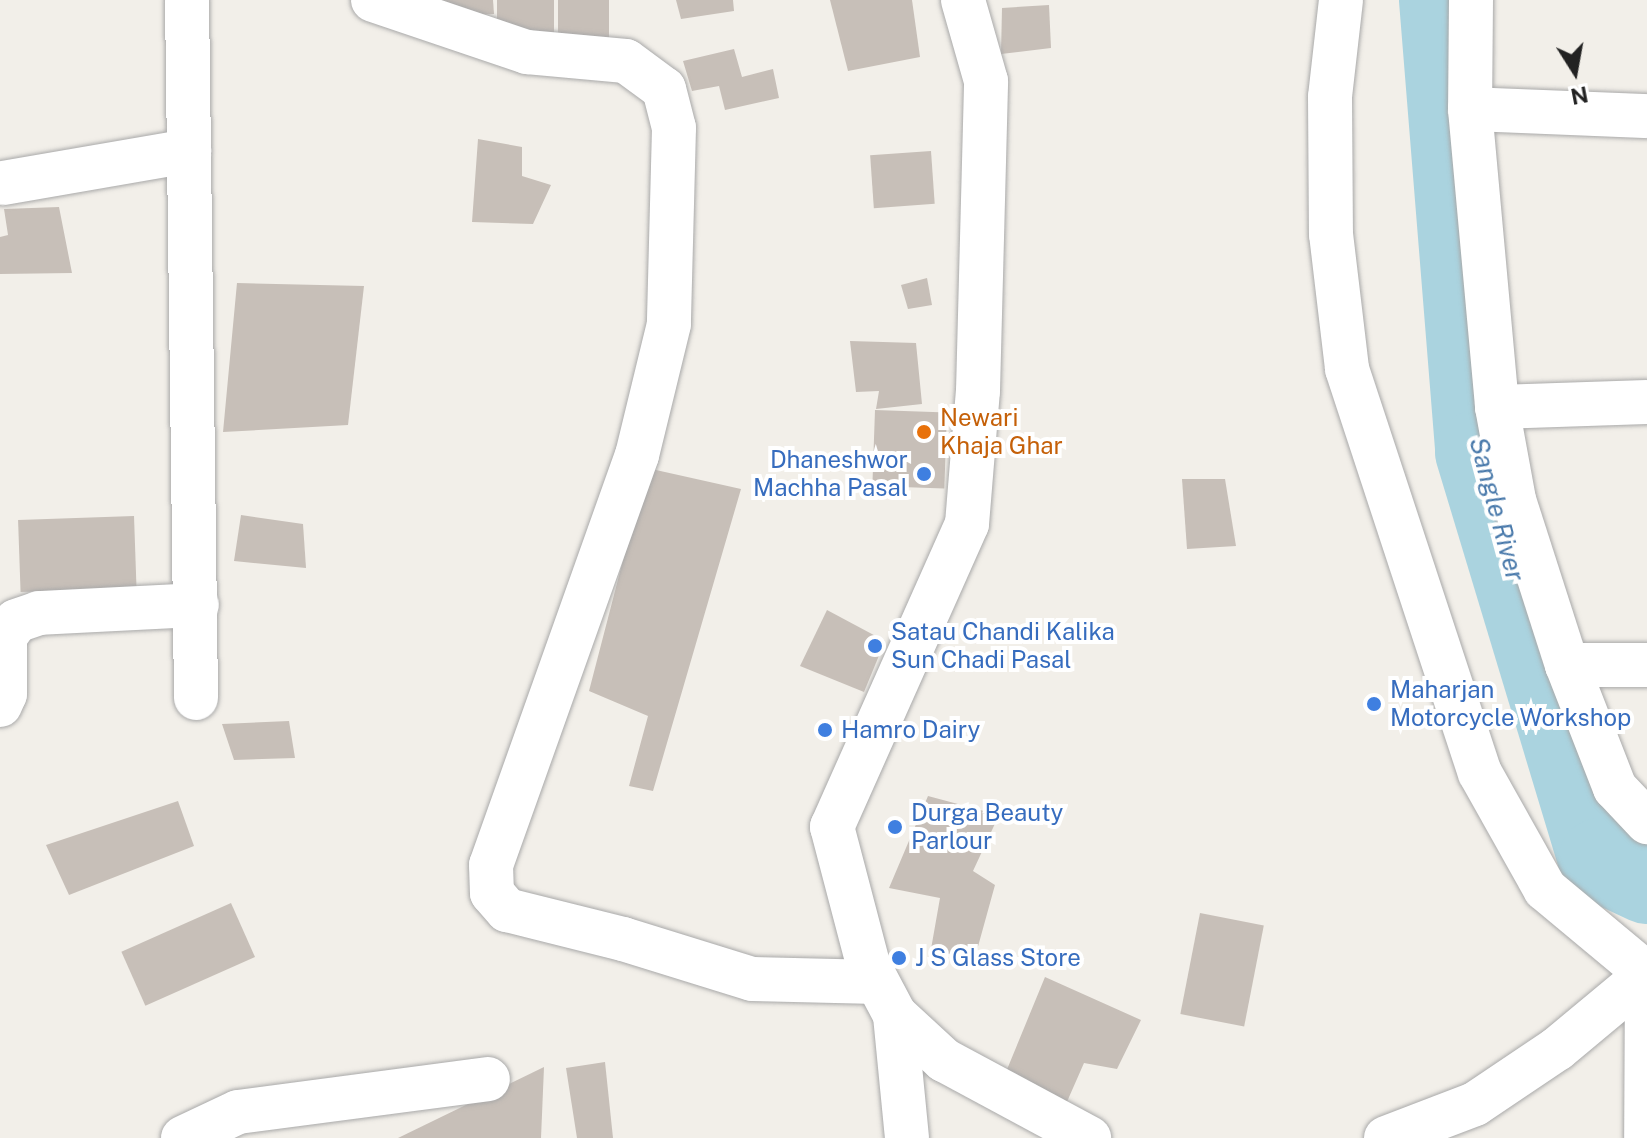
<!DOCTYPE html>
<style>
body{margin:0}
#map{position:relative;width:1647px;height:1138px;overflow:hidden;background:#f2efe9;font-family:"Public Sans",sans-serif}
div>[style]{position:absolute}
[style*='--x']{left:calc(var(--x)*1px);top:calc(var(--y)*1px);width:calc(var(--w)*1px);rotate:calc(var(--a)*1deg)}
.river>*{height:84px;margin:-42px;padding:0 42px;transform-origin:42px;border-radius:42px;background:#aad3df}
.building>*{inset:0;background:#c7bfb8;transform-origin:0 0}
.roads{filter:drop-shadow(0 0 2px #a9a9a9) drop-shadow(0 0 2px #a9a9a9)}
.minor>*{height:44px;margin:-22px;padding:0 22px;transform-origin:22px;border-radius:22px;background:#fff}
.dots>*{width:22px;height:22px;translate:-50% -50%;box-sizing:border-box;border:4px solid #fff;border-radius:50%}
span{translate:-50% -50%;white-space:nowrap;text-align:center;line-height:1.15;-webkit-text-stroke:8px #fff;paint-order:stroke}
.food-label{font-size:24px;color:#c56008}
.left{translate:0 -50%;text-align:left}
.shop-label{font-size:24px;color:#366cbe}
.right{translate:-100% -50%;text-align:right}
.water-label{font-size:26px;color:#4a7aab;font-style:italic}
.north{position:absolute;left:1535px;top:32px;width:80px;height:80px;-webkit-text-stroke:6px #fff;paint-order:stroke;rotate:169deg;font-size:22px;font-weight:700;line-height:32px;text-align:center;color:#222}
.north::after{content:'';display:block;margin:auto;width:28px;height:36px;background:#222;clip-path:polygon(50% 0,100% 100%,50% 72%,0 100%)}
</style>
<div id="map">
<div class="river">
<div style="--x:1441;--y:0;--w:453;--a:85.4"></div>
<div style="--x:1477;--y:452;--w:426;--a:73.2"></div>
<div style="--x:1600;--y:860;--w:52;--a:25.1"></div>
</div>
<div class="building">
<div style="clip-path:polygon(439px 0,493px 0,494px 14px,441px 17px)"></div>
<div style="left:497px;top:0;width:57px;height:38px"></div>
<div style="left:558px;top:0;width:51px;height:43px"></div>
<div style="clip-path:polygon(676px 0,733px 0,734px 11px,681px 19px)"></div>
<div style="clip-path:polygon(830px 0,912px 0,920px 57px,848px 71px)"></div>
<div style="clip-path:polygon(1049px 5px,1051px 48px,1001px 54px,1002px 8px)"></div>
<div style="clip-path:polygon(734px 49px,742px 77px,773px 69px,779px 98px,725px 110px,719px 86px,692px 91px,683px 61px)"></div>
<div style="clip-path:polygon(478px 139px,522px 147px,522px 176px,551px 185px,533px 224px,472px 222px)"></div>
<div style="left:931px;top:151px;width:53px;height:61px;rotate:86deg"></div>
<div style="clip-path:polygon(59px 207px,72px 273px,0 274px,0 237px,8px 235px,4px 209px)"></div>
<div style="clip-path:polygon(927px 278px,932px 305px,908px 309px,901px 285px)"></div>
<div style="clip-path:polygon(237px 283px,364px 286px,348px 425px,223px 432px)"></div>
<div style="clip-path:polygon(850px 341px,916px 343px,922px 404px,876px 409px,879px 391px,856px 392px)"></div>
<div style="left:875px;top:410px;width:72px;height:76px;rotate:2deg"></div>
<div style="clip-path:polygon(647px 468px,741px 489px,653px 791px,629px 786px,648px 716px,589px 691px)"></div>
<div style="clip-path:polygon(1182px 479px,1225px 479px,1236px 546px,1187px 549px)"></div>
<div style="clip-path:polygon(241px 515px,303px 524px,306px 568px,234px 561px)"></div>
<div style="left:134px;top:516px;width:72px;height:116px;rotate:88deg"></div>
<div style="clip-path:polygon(827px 610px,885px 641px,864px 692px,800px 666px)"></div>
<div style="clip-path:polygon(289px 721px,295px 758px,234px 760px,222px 724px)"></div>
<div style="clip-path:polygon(928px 796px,999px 815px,973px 871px,995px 885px,974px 961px,931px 949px,940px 898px,889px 888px)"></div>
<div style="clip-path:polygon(178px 801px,194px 846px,69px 895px,46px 845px)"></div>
<div style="left:231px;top:903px;width:59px;height:120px;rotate:66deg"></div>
<div style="left:1200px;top:913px;width:65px;height:103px;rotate:11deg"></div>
<div style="clip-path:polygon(1045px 977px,1141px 1020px,1117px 1069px,1084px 1063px,1066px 1104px,1001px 1084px)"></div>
<div style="clip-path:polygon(605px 1062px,613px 1138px,577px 1138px,566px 1068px)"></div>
<div style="clip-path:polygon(544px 1067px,541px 1138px,398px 1138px)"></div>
</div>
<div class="roads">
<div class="minor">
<div style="--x:187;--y:0;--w:698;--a:89.26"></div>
<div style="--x:373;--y:0;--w:163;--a:18.7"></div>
<div style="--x:527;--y:52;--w:99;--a:5.2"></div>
<div style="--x:626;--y:61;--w:47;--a:36.4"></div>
<div style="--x:664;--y:89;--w:40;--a:75.6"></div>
<div style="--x:674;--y:128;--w:196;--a:91.5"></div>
<div style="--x:669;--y:324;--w:135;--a:103.7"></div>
<div style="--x:637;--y:455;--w:435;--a:109.6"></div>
<div style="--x:491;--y:865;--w:28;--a:88"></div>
<div style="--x:492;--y:893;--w:23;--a:49"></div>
<div style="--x:507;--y:910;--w:120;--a:14"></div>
<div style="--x:623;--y:939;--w:135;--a:17.2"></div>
<div style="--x:752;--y:979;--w:125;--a:1.4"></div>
<div style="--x:1341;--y:0;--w:98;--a:96.5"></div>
<div style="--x:1330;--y:97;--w:137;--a:89.6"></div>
<div style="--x:1331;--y:234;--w:136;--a:83.2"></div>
<div style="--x:1347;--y:369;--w:425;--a:71.8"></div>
<div style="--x:1480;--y:773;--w:133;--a:60.7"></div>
<div style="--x:1545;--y:889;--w:133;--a:39.8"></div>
<div style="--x:1471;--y:0;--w:109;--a:90.5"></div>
<div style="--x:1470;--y:109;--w:299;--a:84.8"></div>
<div style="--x:1497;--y:407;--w:95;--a:79.6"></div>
<div style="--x:1514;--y:500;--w:173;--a:72.2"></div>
<div style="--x:1567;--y:665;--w:132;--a:68.7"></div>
<div style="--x:1615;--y:788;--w:47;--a:46.7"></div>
<div style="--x:1470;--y:109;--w:177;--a:2.3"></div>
<div style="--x:3;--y:183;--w:189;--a:-9.8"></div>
<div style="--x:1497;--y:407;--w:150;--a:-1.9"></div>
<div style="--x:1567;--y:665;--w:80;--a:0"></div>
<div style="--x:0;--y:705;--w:12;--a:-66"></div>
<div style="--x:5;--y:694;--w:57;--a:-90"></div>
<div style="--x:5;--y:637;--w:19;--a:-55"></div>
<div style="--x:16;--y:621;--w:24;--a:-19"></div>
<div style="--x:39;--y:613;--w:158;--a:-2.9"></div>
<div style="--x:895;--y:1015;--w:67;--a:42.6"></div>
<div style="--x:944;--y:1060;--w:165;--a:28.3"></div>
<div style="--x:183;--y:1138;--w:61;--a:-25.3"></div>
<div style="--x:238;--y:1112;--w:252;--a:-7.5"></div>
<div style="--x:907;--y:1138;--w:124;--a:-95.6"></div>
<div style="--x:895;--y:1015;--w:58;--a:-117.9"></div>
<div style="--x:868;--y:964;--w:142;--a:-104.7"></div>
<div style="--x:832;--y:827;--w:332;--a:-66"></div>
<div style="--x:967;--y:524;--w:133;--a:-85.3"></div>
<div style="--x:978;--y:391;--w:310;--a:-88.5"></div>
<div style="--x:986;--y:81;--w:84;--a:-105.9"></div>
<div style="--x:1386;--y:1138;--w:95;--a:-20.9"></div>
<div style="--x:1475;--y:1104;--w:99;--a:-33.9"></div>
<div style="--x:1557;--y:1049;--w:117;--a:-39.8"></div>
<div style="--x:1647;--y:974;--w:164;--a:90.3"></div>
</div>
</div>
<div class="dots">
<div style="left:924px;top:432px;background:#e8710a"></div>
<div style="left:924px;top:474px;background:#3f7fe0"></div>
<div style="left:875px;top:646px;background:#3f7fe0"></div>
<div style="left:1374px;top:704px;background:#3f7fe0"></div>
<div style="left:825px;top:730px;background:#3f7fe0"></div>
<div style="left:895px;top:827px;background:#3f7fe0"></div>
<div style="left:899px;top:958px;background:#3f7fe0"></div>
</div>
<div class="food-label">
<span class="left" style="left:940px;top:432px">Newari<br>Khaja Ghar</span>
</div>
<div class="shop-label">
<span class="right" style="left:908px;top:474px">Dhaneshwor<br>Machha Pasal</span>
<span class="left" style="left:891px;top:646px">Satau Chandi Kalika<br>Sun Chadi Pasal</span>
<span class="left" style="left:1390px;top:704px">Maharjan<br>Motorcycle Workshop</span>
<span class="left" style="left:841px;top:730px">Hamro Dairy</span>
<span class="left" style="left:911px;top:827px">Durga Beauty<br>Parlour</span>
<span class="left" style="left:915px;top:958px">J S Glass Store</span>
</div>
<div class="water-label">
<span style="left:1497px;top:509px;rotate:75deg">Sangle River</span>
</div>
<div class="north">N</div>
</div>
